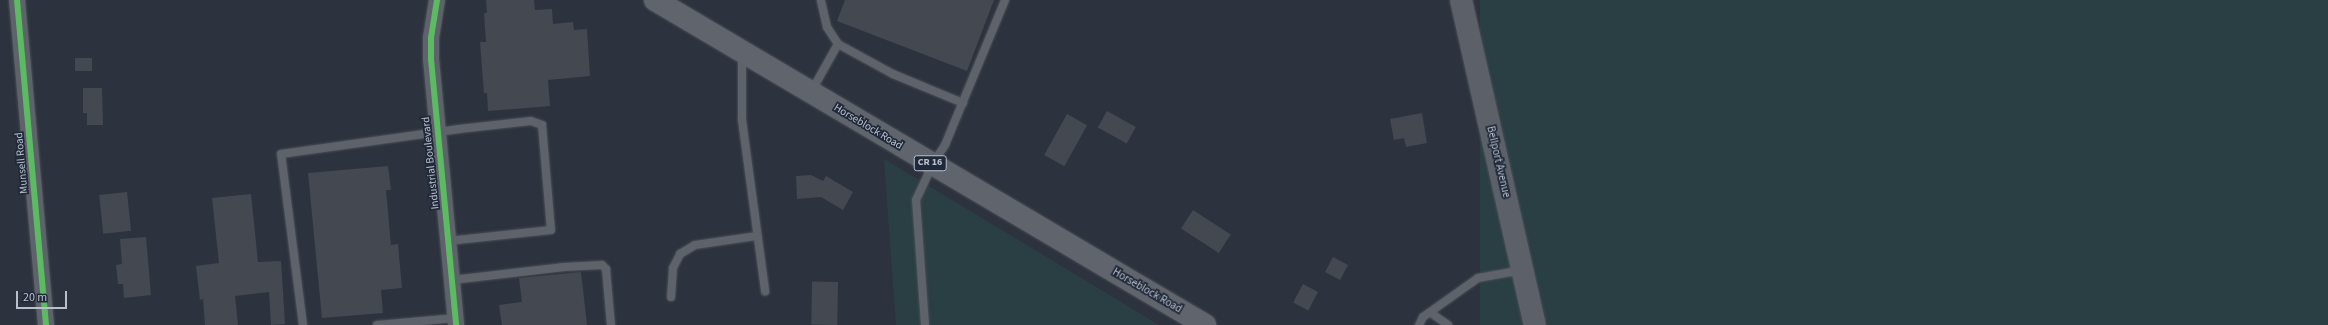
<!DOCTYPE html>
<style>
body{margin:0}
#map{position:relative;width:2328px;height:325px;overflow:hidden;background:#2d333e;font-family:"Source Sans 3",sans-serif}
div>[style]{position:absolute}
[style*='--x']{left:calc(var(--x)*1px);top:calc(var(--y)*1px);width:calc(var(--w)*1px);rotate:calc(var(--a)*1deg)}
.green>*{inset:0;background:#2a3f44;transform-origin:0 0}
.building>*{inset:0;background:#434851;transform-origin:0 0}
.roads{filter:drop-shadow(0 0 1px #4a4e56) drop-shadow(0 0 1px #4a4e56)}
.service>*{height:8px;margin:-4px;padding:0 4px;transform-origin:4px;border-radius:4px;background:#5e626a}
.minor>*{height:16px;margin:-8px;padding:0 8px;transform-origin:8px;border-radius:8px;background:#5e626a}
.secondary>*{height:22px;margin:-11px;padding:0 11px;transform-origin:11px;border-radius:11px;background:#5c6169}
.primary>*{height:22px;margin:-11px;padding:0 11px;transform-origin:11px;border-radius:11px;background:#60646c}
.cycleway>*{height:6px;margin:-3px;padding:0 3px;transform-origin:3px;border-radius:3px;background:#5cba63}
span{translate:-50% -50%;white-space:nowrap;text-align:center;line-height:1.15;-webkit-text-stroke:3.5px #202939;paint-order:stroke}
.shield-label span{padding:1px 3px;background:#202939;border:1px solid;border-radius:3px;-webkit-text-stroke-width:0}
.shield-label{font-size:10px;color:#b9c0cd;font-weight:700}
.street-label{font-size:11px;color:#b9c0cd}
.scale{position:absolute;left:16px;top:291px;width:51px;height:18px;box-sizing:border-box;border:2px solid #b9c0cd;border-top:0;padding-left:5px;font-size:12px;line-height:14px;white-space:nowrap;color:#b9c0cd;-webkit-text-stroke:3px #202939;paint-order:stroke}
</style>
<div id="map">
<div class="green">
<div style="left:1480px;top:0;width:848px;height:334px"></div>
<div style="clip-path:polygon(884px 159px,1159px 325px,896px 325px)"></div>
</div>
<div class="building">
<div style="clip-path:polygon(486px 0,534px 0,535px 10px,552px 9px,553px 24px,573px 22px,574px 30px,587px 29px,590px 76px,548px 80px,550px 106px,488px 111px,487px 93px,484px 93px,480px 42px,486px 42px,484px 13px,487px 13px)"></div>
<div style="clip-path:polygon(845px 0,994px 0,967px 71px,837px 21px)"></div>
<div style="left:92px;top:58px;width:13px;height:17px;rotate:90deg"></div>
<div style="clip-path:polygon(83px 88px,102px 88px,103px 125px,87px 125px,87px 113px,83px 113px)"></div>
<div style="left:1107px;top:111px;width:33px;height:19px;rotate:29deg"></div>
<div style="clip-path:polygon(1422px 113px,1427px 143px,1406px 147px,1404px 138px,1394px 140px,1390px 119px)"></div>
<div style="left:1067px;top:114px;width:23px;height:47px;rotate:29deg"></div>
<div style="clip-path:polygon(388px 166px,391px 190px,386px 190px,391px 245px,398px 244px,402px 288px,381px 290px,383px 313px,322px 318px,308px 173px)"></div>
<div style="clip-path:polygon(811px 175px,823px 181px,826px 176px,853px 192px,843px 210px,821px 197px,797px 199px,796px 176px)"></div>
<div style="left:127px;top:192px;width:39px;height:28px;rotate:84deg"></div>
<div style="clip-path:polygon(251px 194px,258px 262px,281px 261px,285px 324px,271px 325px,269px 292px,235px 296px,238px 325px,205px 325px,203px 299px,200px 300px,196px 266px,219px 263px,212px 198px)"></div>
<div style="left:1193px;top:210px;width:45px;height:22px;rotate:33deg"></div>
<div style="clip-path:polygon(146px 237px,151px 295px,124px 298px,123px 284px,118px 284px,116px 265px,122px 264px,120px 239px)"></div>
<div style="left:1333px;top:257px;width:17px;height:17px;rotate:28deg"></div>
<div style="clip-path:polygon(581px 272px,587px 325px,502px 325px,499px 305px,522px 302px,519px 278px)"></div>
<div style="left:838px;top:282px;width:43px;height:26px;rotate:91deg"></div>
<div style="left:1303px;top:284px;width:17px;height:21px;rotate:28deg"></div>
</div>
<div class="roads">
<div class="service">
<div style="--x:838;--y:44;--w:63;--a:28.6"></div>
<div style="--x:893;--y:74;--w:76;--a:22.5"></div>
<div style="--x:742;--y:54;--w:66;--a:90"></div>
<div style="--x:742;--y:120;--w:173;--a:82.3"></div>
<div style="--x:811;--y:92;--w:55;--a:-60.6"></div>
<div style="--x:838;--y:44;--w:20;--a:-123"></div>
<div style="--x:827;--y:27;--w:28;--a:-103"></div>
<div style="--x:452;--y:280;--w:113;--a:-6.6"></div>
<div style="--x:564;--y:267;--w:38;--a:-3"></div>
<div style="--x:602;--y:265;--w:6;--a:45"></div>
<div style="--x:606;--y:269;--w:56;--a:84.9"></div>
<div style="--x:671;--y:297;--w:29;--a:-86"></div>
<div style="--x:673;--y:268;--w:16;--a:-63"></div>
<div style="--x:680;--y:254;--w:17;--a:-31"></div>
<div style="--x:695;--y:245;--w:63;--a:-8.3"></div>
<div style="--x:1431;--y:313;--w:21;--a:35"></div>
<div style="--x:303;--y:325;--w:172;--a:-97.3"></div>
<div style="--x:281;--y:154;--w:180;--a:-8"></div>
<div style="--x:459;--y:129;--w:72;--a:-6.3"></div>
<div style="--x:531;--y:121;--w:12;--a:20"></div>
<div style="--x:542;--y:125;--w:105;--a:85.1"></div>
<div style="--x:551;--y:230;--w:104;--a:173.9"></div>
<div style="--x:377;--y:325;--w:79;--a:-5.1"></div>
<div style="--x:925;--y:325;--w:125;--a:-94.1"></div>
<div style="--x:916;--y:200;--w:38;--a:-65"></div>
<div style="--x:932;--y:165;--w:24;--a:-57"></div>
<div style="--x:945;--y:145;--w:157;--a:-67.5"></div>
<div style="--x:1419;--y:325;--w:9;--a:-63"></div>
<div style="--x:1423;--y:317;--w:67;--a:-35.3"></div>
<div style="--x:1478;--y:278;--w:45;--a:-10.3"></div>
</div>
<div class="minor">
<div style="--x:17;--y:0;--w:326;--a:84.9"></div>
<div style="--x:437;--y:0;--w:38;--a:99"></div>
<div style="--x:431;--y:38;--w:21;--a:90"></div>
<div style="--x:431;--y:59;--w:267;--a:84.6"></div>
</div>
<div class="secondary">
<div style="--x:1461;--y:0;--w:333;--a:77.2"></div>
</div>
<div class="primary">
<div style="--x:655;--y:0;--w:639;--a:30.58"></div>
</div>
</div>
<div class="cycleway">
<div style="--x:17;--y:0;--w:326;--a:84.9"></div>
<div style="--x:437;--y:0;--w:38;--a:99"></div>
<div style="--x:431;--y:38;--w:21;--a:90"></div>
<div style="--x:431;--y:59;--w:267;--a:84.6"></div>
</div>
<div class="shield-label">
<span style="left:930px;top:163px">CR 16</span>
</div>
<div class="street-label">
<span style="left:868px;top:127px;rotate:31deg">Horseblock Road</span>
<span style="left:1498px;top:162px;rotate:77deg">Bellport Avenue</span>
<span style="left:22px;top:163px;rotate:-95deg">Munsell Road</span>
<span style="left:431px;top:163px;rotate:-96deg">Industrial Boulevard</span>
<span style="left:1147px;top:291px;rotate:30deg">Horseblock Road</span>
</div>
<div class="scale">20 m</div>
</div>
